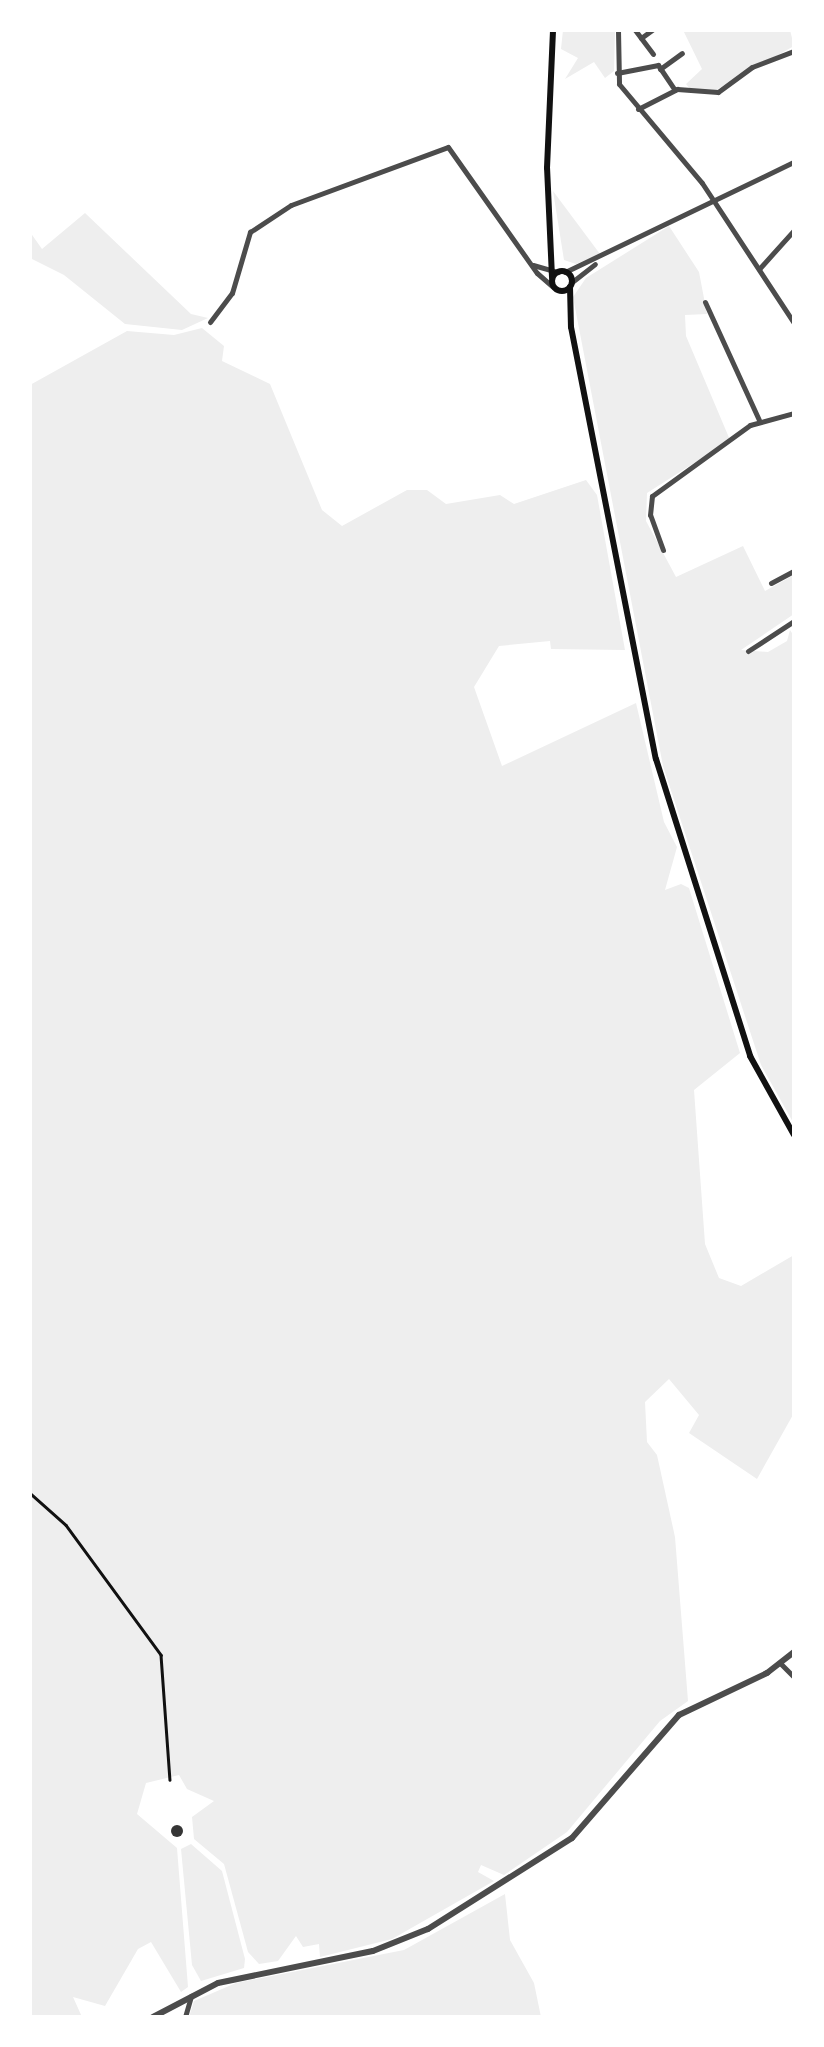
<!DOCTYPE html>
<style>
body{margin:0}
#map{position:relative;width:824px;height:2047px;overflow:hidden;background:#fff;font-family:Georgia,serif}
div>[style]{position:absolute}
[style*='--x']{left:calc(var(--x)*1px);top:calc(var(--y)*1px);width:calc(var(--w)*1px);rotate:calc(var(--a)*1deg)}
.green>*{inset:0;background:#eee}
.building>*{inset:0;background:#353535}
.round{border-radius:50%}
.path>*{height:2.5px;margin:-1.25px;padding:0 1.25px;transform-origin:1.25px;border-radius:1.25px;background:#111}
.minor>*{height:5px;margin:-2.5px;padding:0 2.5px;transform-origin:2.5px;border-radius:2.5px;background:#4c4c4c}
.tertiary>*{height:6px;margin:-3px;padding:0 3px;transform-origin:3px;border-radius:3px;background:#4c4c4c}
.secondary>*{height:6px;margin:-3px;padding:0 3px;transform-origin:3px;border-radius:3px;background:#111}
.secondary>.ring{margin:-3px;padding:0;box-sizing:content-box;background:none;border:6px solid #111;border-radius:50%}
span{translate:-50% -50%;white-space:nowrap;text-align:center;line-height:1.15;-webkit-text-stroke:10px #fff;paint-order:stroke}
.frame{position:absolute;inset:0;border:32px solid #fff;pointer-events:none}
</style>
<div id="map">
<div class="green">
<div style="clip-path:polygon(563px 30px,615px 30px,614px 71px,605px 78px,594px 62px,565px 79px,578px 58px,561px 49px)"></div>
<div style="clip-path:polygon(683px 30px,790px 30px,794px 46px,716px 90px,691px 90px,686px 84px,702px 69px)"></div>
<div style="clip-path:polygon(553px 191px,600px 254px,576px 264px,564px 260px)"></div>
<div style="clip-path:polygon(85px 213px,191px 314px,208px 318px,182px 330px,125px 324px,64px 275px,30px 258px,30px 232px,42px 249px)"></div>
<div style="clip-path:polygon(669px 226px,699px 272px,707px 314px,685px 315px,686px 336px,730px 440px,647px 493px,646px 521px,676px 577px,743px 546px,765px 591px,794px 575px,794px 614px,741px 650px,768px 652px,787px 641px,790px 630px,794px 636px,794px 1124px,761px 1065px,663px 766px,573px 297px,586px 278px)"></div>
<div style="clip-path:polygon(202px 328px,224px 346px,222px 361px,270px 384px,322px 510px,342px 526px,407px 490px,427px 490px,446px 504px,500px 495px,514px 504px,586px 480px,597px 495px,625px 650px,551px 649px,550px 641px,499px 646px,474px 687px,502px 766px,636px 703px,664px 822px,677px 847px,665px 890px,681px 884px,689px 888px,740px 1053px,694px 1090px,705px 1244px,719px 1278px,741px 1286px,794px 1255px,794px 1413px,757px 1479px,689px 1433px,699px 1415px,669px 1379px,645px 1402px,647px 1442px,657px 1455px,675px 1537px,688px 1701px,660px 1721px,567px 1832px,504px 1875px,481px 1865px,478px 1872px,494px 1881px,392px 1939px,320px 1957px,319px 1944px,303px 1947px,296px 1936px,278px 1961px,259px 1964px,248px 1952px,224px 1864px,194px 1839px,192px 1817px,214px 1801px,187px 1789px,179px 1775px,146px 1783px,137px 1814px,177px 1848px,188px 1987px,181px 1992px,151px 1942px,138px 1949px,105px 2006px,73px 1997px,82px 2017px,30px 2017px,30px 385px,127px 331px,174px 335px)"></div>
<div style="clip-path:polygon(191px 1844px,222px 1871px,245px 1959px,244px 1968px,201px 1981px,192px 1965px,181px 1849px)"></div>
<div style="clip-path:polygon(505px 1894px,510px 1940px,534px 1983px,541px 2017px,189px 2017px,194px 2001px,236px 1983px,404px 1950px)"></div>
</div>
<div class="building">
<div class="round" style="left:171px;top:1825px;width:12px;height:12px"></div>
</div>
<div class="path">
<div style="--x:30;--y:1493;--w:48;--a:41.6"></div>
<div style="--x:66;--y:1525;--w:161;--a:53.8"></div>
<div style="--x:161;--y:1655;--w:125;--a:85.9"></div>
</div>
<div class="minor">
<div style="--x:618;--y:30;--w:54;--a:88.9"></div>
<div style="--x:619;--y:84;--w:129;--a:50"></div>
<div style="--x:702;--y:183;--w:168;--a:56.7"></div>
<div style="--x:635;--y:30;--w:30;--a:53"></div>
<div style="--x:641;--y:38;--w:14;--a:-36"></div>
<div style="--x:660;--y:69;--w:27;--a:-36"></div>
<div style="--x:617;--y:73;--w:42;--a:-11"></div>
<div style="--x:658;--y:65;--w:30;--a:56"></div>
<div style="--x:638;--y:109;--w:44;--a:-27.1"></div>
<div style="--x:677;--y:89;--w:41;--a:4.2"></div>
<div style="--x:718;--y:92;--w:42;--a:-36.3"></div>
<div style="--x:752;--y:67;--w:45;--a:-20.9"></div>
<div style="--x:533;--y:265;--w:26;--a:16"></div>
<div style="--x:759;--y:269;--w:52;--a:-48.1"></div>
<div style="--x:565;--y:272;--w:254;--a:-25.7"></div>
<div style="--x:572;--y:282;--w:29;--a:-38"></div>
<div style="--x:705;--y:302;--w:130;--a:65.4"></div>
<div style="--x:210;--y:322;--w:36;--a:-53"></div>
<div style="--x:232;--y:293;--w:64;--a:-73.6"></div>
<div style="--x:250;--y:232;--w:49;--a:-33.4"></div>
<div style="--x:291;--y:205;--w:167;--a:-20.3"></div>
<div style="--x:448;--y:147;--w:154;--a:54.8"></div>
<div style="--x:537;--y:273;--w:21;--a:41"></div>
<div style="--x:663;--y:550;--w:37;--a:-110"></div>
<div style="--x:650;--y:515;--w:19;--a:-84"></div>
<div style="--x:652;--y:496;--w:121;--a:-35.9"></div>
<div style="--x:750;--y:425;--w:46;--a:-15.3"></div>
<div style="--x:771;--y:583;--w:26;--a:-28"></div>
<div style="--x:748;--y:651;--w:55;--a:-33.1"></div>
<div style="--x:781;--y:1664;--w:18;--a:45"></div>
<div style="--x:185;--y:2017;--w:22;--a:-74"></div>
</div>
<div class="tertiary">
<div style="--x:153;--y:2017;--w:73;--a:-27.6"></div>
<div style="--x:218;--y:1983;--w:158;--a:-11.7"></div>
<div style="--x:373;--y:1951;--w:59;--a:-21.8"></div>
<div style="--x:428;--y:1929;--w:170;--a:-32.3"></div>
<div style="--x:572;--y:1838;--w:163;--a:-49"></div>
<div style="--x:679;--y:1715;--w:98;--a:-25.5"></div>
<div style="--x:767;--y:1673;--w:34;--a:-38"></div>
</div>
<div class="secondary">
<div class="ring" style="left:552px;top:271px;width:14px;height:14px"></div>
<div style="--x:552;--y:277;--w:109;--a:-92.6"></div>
<div style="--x:547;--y:168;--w:138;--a:-87.5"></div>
<div style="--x:570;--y:287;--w:40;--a:88.6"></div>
<div style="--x:571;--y:327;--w:440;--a:78.9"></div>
<div style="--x:656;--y:759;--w:312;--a:72.4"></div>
<div style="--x:750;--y:1056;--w:90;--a:60.9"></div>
</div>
<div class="frame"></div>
</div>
